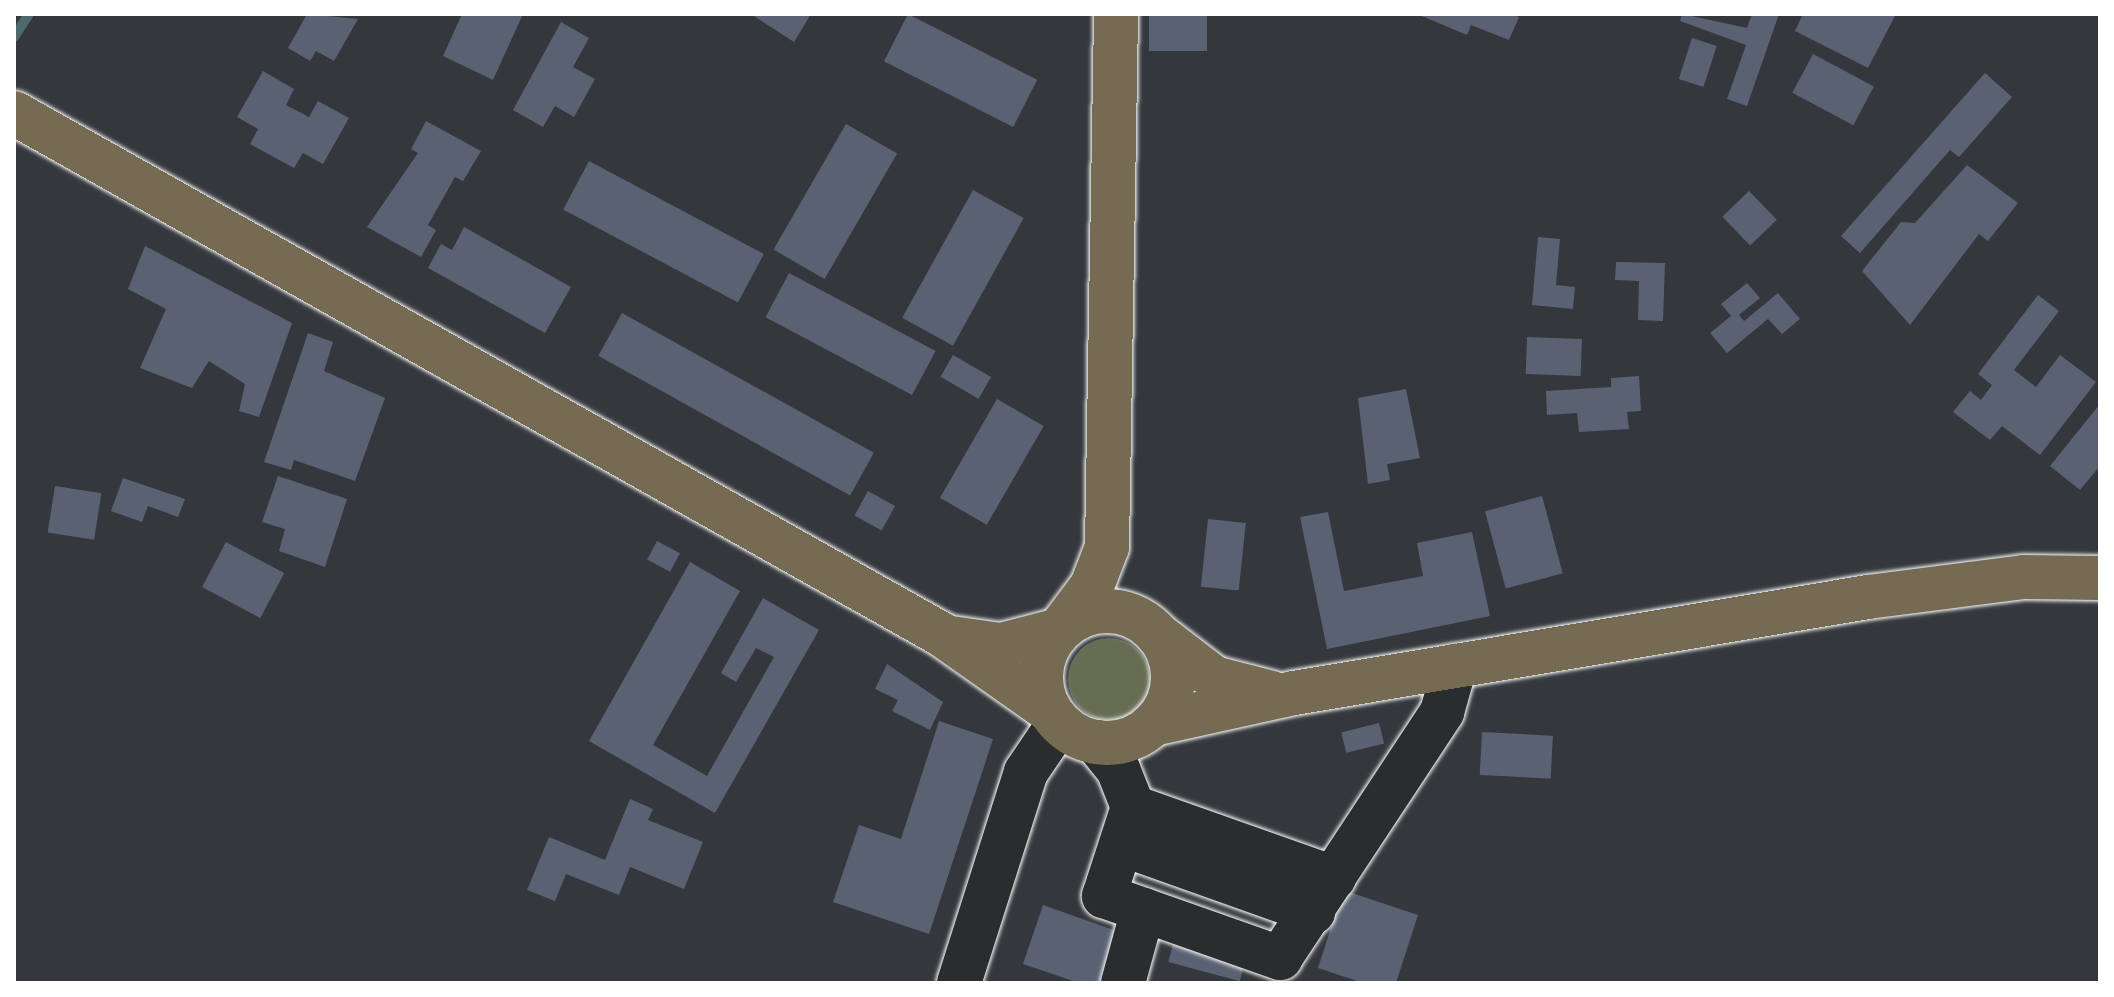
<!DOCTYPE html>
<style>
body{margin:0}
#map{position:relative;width:2114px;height:997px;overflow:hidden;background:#34373c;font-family:"Indie Flower",sans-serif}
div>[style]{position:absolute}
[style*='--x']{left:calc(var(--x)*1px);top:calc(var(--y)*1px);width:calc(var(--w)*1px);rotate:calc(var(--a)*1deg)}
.green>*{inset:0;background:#666d53}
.round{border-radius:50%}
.stream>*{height:10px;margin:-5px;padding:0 5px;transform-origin:5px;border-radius:5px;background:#4d6b6f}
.building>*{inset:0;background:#5a6173;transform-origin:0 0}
.roads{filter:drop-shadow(0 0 2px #fff) drop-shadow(0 0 2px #fff)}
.minor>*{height:44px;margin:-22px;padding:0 22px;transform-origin:22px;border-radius:22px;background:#2a2d2e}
.major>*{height:44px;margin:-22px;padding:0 22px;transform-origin:22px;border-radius:22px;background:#756b52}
.major>.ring{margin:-22px;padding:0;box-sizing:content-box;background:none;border:44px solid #756b52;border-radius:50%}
span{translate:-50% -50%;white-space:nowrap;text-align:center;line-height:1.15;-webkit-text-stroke:7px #2a2d2e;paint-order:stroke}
.frame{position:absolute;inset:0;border:16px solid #fff;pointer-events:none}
</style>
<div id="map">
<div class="green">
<div class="round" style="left:1068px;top:638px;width:82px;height:82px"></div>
</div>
<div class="stream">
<div style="--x:14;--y:37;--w:27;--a:-57"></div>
</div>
<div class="building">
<div style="clip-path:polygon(307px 14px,358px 19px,334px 61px,316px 51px,310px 61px,288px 48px)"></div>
<div style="clip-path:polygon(462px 14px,523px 14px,493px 80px,443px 56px)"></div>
<div style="clip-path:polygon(751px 14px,811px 14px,794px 42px)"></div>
<div style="left:908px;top:14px;width:145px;height:53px;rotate:27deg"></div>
<div style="left:1149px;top:14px;width:58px;height:37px"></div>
<div style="clip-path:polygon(1417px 14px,1512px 14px,1519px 17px,1509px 40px,1471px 25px,1467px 35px)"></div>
<div style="clip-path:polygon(1682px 14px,1747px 28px,1752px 14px,1779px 14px,1747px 106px,1727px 99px,1746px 45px,1680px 21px)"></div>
<div style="clip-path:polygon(1803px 14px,1896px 14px,1868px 68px,1795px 31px)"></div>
<div style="clip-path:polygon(561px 22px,589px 38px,573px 67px,595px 79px,574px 117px,555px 106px,543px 127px,513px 110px)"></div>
<div style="left:1692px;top:38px;width:26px;height:43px;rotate:18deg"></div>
<div style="left:1813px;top:54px;width:69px;height:44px;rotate:28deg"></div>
<div style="clip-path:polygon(263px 71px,294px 89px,286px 105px,309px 117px,318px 101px,349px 118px,323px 164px,303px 153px,294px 168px,250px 144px,258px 129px,237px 117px)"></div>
<div style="clip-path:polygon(1985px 73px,2012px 97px,1959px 157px,1950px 150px,1860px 253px,1841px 236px)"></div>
<div style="clip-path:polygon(426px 121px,481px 151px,463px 181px,455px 177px,428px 225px,436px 230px,421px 257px,367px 227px,418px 153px,411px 149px)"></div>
<div style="left:846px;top:124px;width:59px;height:145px;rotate:30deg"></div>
<div style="left:589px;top:161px;width:198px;height:55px;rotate:28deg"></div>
<div style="clip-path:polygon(1967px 165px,2018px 203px,1988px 241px,1979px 234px,1910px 325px,1862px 271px,1901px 222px,1915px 223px)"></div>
<div style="left:973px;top:190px;width:58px;height:146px;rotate:29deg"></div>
<div style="left:1749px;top:191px;width:40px;height:37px;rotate:46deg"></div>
<div style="clip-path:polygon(464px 227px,571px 287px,545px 333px,428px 268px,441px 244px,452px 250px)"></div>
<div style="clip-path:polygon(1538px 237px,1560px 239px,1556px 285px,1575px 287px,1573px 309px,1532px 305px)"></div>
<div style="clip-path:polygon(145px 246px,292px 323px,259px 417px,239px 411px,245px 384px,209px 361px,192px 388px,140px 368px,166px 309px,128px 289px)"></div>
<div style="clip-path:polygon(1616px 262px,1665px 263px,1663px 321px,1638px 320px,1639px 281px,1615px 280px)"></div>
<div style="left:789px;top:273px;width:166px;height:50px;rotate:28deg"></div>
<div style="clip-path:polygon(1747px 283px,1760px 298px,1739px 315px,1744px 321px,1778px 293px,1800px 319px,1782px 334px,1768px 319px,1727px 353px,1710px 333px,1731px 316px,1721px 304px)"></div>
<div style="clip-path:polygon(2038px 295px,2059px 311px,2014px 370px,2036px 387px,2060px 355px,2096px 382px,2040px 455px,2002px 426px,1990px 440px,1953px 412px,1970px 391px,1981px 400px,1992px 385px,1978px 374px)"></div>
<div style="left:622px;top:313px;width:288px;height:49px;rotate:29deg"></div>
<div style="clip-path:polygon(308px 333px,333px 342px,324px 371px,385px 398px,355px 481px,294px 460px,291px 470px,264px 462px)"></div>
<div style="left:1527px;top:337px;width:55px;height:37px;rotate:2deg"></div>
<div style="left:953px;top:355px;width:44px;height:25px;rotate:30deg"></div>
<div style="clip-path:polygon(1639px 376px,1641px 411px,1627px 412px,1629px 429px,1579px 432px,1577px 413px,1547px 415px,1546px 391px,1611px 387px,1611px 378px)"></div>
<div style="clip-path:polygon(1406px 389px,1420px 458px,1387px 464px,1390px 480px,1368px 484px,1358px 398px)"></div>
<div style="left:997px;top:399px;width:54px;height:114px;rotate:30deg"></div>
<div style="clip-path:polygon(2100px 404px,2100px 466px,2080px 490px,2050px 466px)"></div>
<div style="clip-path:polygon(278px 476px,347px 499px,325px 567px,279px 551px,285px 529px,262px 522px)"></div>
<div style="clip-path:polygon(123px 478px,185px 499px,178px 517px,148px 506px,142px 522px,111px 511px)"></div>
<div style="left:55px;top:486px;width:47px;height:47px;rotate:9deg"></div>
<div style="left:868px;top:491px;width:31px;height:28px;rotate:29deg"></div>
<div style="left:1542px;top:496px;width:80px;height:59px;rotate:75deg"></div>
<div style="clip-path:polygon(1328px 512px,1344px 591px,1423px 576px,1417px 543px,1472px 532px,1490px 616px,1327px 649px,1300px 517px)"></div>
<div style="left:1208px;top:519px;width:38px;height:68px;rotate:6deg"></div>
<div style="left:657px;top:541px;width:26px;height:21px;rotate:28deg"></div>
<div style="left:226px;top:542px;width:66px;height:51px;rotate:28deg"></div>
<div style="clip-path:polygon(690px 562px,740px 591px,653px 745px,707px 776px,774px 657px,756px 648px,736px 682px,721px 673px,763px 598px,819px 630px,715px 813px,589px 741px)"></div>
<div style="clip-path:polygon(887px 664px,943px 702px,930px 730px,892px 711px,898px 700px,875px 689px)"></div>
<div style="clip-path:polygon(939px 721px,993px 739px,929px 934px,833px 902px,859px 825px,901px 839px)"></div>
<div style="left:1379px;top:723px;width:21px;height:39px;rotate:76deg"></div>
<div style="left:1482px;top:732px;width:71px;height:43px;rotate:3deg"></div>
<div style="clip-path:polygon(630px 799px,653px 809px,648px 820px,703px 842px,684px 889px,630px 867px,619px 895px,566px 874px,555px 901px,527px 890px,549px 837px,605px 860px)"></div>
<div style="clip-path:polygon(1343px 890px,1418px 915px,1396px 983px,1363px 983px,1318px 968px)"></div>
<div style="clip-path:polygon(1043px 905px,1122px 933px,1104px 983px,1079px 983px,1023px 964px)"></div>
<div style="left:1175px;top:937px;width:74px;height:26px;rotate:15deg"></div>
</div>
<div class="roads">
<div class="minor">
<div style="--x:1096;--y:742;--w:35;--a:51"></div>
<div style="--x:1118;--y:769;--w:41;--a:68.5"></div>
<div style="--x:1133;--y:807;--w:94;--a:108"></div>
<div style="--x:1104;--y:896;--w:187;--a:19.4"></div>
<div style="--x:1280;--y:958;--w:295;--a:-56.6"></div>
<div style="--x:1442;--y:712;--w:48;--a:-74.2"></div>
<div style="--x:1133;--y:807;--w:213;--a:19.5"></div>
<div style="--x:1122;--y:844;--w:203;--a:19.6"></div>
<div style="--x:959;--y:983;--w:221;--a:-72.4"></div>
<div style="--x:1026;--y:772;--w:59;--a:-56"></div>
<div style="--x:1123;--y:983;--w:76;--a:-74.7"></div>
</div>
<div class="major">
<div style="--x:14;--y:113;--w:1063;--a:29.34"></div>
<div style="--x:941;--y:634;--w:132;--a:35.1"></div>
<div class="ring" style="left:1041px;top:611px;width:88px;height:88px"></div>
<div style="--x:1158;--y:635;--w:71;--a:37.5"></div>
<div style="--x:1214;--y:678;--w:60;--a:14.5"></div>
<div style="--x:951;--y:638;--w:50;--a:8"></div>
<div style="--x:1001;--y:645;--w:60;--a:-14.5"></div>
<div style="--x:1059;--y:630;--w:55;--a:-53.1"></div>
<div style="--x:1092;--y:586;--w:42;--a:-69"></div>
<div style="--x:1107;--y:547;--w:533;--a:-89.03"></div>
<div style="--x:1153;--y:724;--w:144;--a:-12.4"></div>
<div style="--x:1294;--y:693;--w:582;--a:-9.49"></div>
<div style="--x:1868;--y:597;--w:157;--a:-7.3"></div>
<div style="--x:2024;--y:577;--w:76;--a:0.8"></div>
</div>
</div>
<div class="frame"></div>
</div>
